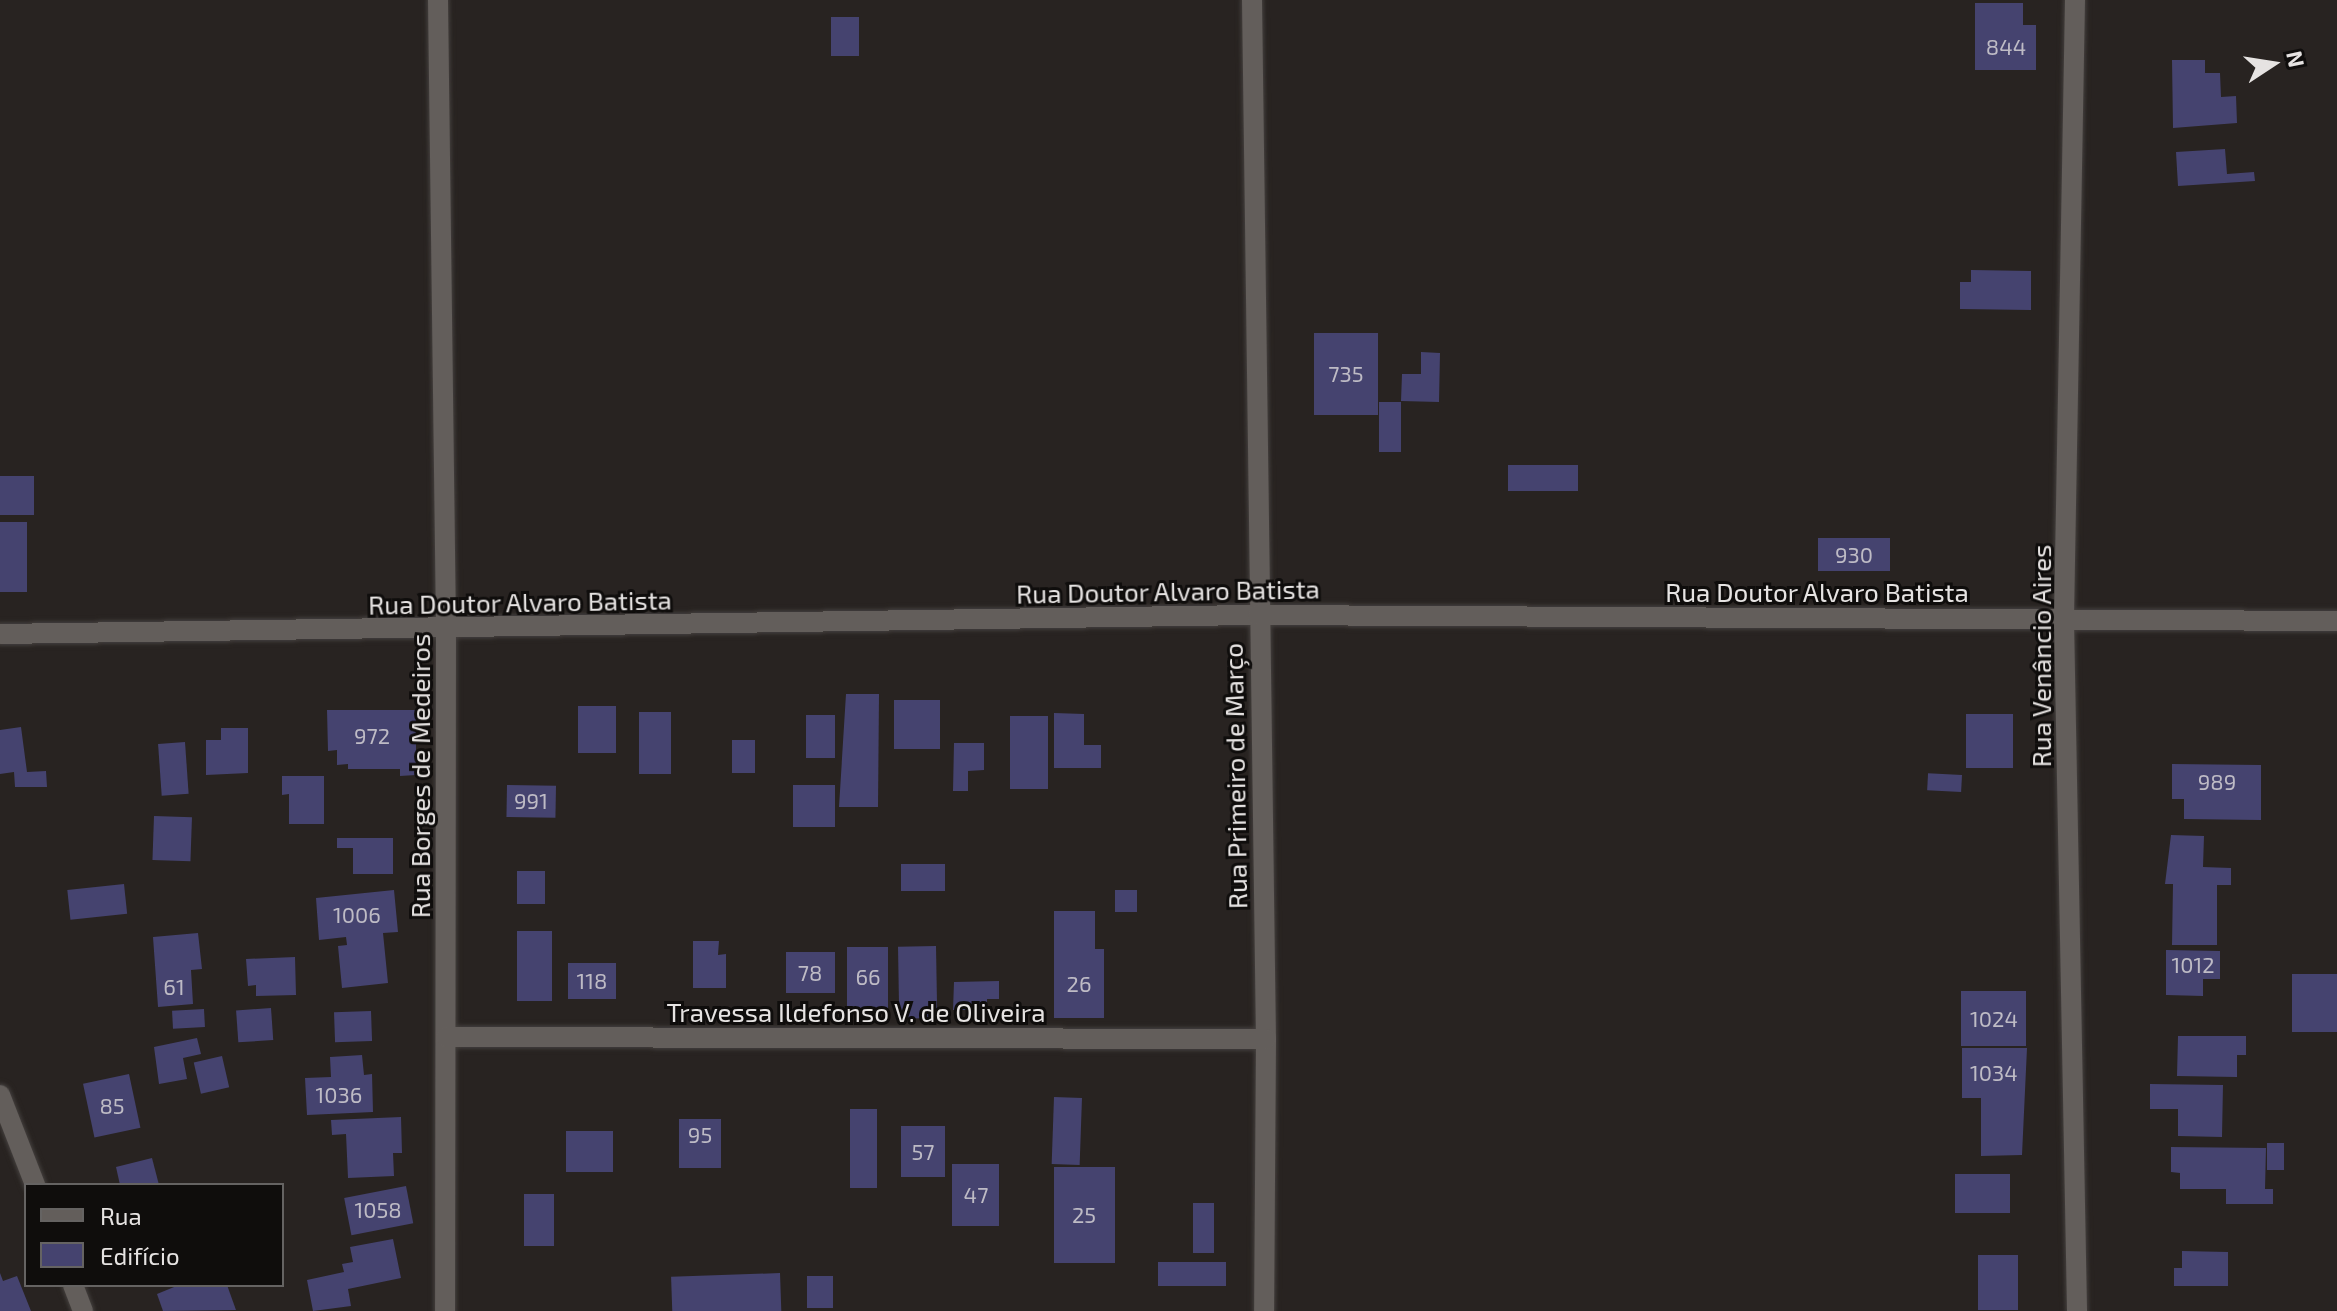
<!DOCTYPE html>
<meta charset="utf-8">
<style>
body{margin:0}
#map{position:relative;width:2337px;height:1311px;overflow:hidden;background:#282321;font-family:"Exo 2",sans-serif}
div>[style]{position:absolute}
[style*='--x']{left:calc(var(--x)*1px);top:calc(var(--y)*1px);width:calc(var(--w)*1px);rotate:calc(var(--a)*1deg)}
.building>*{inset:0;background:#45436f;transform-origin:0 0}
.roads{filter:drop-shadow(0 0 2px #44403e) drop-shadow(0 0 2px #44403e)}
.minor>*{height:20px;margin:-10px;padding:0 10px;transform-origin:10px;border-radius:10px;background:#635e5b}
span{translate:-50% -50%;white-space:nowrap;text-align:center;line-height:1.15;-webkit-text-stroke:6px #0f0d0c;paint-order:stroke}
.number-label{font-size:22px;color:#bebbc5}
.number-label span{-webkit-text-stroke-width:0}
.street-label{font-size:26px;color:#e6e3e2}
.legend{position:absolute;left:24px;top:1183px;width:260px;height:104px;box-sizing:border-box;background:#0f0d0c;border:2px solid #656362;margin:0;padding:10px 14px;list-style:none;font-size:24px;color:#e6e3e2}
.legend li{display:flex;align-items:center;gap:16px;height:40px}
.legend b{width:40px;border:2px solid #656362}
.north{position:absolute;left:2233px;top:24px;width:80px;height:80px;-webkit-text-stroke:6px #0f0d0c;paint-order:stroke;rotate:78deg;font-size:22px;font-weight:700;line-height:32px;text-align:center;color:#e6e3e2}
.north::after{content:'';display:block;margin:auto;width:28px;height:36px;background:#e6e3e2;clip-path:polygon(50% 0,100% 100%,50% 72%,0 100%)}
</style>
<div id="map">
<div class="building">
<div style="clip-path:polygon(1975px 3px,2023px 3px,2023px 25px,2036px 25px,2036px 70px,1975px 70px)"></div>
<div style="left:831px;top:17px;width:28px;height:39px"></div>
<div style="clip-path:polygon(2172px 60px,2205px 60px,2205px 73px,2220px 73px,2221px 97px,2236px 96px,2237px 123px,2173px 128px)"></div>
<div style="clip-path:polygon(2225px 149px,2227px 174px,2254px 172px,2255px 181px,2178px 186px,2176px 152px)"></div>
<div style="clip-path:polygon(1971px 270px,2031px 271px,2031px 310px,1960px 309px,1960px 282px,1971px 282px)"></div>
<div style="left:1314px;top:333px;width:64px;height:82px"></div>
<div style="clip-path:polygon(1421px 352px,1440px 353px,1439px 402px,1401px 401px,1402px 374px,1421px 374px)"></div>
<div style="left:1379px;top:402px;width:22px;height:50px"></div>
<div style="left:1508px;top:465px;width:70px;height:26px"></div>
<div style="left:34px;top:476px;width:39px;height:34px;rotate:90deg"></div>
<div style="left:0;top:522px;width:27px;height:70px"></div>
<div style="left:1890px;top:538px;width:33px;height:72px;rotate:90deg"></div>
<div style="clip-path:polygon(846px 694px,879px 694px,878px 807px,839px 807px)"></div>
<div style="left:894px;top:700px;width:46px;height:49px"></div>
<div style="left:578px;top:706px;width:38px;height:47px"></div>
<div style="clip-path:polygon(327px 710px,416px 710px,416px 775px,400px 776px,400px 769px,348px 769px,348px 764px,337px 765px,337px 750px,328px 751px)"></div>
<div style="left:639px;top:712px;width:32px;height:62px"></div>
<div style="clip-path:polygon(1054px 713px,1084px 714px,1084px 745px,1101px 745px,1101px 768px,1054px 768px)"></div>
<div style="left:1966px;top:714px;width:47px;height:54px"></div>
<div style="left:806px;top:715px;width:29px;height:43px"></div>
<div style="left:1010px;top:716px;width:38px;height:73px"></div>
<div style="clip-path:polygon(21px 727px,27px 772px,46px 771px,47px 787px,15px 787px,14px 772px,0 774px,0 730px)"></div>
<div style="clip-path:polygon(221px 728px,248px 728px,248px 773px,206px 775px,206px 740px,221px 740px)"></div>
<div style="left:732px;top:740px;width:23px;height:33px"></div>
<div style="left:185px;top:742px;width:52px;height:27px;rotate:86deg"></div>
<div style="clip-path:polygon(954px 743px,984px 743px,984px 770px,968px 771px,968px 791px,953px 791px)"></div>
<div style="clip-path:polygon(2172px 764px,2261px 765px,2261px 820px,2184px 819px,2184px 799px,2172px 799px)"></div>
<div style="left:1962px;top:775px;width:17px;height:34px;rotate:93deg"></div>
<div style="clip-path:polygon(282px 776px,324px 776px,324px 824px,289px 824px,289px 794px,282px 795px)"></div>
<div style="left:507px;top:785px;width:49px;height:32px;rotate:1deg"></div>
<div style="left:793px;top:785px;width:42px;height:42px"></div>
<div style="left:154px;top:816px;width:38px;height:44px;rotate:2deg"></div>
<div style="clip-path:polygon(2171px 835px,2204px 836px,2203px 867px,2231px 868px,2231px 885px,2217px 885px,2217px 945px,2172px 945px,2173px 884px,2165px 884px)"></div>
<div style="clip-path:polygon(337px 838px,393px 838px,393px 874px,353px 874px,353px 848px,337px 848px)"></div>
<div style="left:901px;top:864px;width:44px;height:27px"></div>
<div style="left:517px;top:871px;width:28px;height:33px"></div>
<div style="left:124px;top:884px;width:30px;height:57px;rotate:84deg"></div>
<div style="clip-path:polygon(394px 890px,398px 932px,383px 933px,388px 983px,342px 988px,338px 946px,347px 945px,346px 937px,319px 940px,316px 898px)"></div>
<div style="left:1115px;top:890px;width:22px;height:22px"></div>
<div style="clip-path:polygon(1054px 911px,1095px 911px,1095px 949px,1104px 949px,1104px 1018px,1054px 1018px)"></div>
<div style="left:552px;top:931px;width:70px;height:35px;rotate:90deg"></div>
<div style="clip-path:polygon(198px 933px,202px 969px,191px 970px,193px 1004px,158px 1007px,153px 937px)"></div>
<div style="clip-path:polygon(693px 941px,719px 941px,718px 955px,726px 954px,726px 988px,693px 988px)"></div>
<div style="left:936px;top:946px;width:72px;height:38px;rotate:89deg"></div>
<div style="left:847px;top:947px;width:41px;height:61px"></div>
<div style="clip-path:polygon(2166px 950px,2220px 951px,2220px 979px,2203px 979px,2203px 996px,2166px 995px)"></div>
<div style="left:786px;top:952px;width:49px;height:41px"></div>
<div style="clip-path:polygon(295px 957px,296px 995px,256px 996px,256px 985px,248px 986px,246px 959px)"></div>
<div style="left:616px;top:963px;width:36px;height:48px;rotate:90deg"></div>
<div style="left:2337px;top:974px;width:58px;height:45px;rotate:90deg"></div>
<div style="clip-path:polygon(999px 981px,999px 999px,987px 999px,987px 1010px,953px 1010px,954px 982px)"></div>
<div style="left:1961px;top:991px;width:65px;height:55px"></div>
<div style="left:271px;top:1008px;width:32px;height:35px;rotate:86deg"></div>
<div style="left:204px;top:1009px;width:18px;height:32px;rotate:87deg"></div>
<div style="left:371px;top:1011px;width:30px;height:37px;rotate:88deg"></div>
<div style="clip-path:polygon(2178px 1036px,2246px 1036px,2246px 1055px,2237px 1055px,2237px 1077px,2177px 1076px)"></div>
<div style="clip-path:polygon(197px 1038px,201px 1054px,183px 1058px,187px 1079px,159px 1084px,154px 1047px)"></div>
<div style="clip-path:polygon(1962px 1048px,2027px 1048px,2022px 1155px,1981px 1156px,1981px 1098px,1962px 1098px)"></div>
<div style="clip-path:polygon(362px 1055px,364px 1075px,372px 1074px,373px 1112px,307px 1115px,305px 1078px,331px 1077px,330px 1057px)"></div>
<div style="left:222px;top:1056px;width:32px;height:29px;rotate:77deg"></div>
<div style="left:129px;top:1074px;width:55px;height:47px;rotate:78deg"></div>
<div style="clip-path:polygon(2150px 1084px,2223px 1085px,2222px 1137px,2178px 1136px,2178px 1109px,2150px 1109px)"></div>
<div style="left:1054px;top:1097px;width:28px;height:67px;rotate:2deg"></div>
<div style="left:877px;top:1109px;width:79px;height:27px;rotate:90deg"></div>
<div style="clip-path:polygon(401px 1117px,402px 1153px,393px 1153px,394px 1176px,348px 1178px,346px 1134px,332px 1135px,331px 1120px)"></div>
<div style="left:679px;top:1119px;width:42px;height:49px"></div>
<div style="left:901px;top:1126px;width:44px;height:51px"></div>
<div style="left:566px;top:1131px;width:47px;height:41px"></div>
<div style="left:2267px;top:1143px;width:17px;height:27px"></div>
<div style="clip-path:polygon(2171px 1147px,2266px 1148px,2265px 1189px,2273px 1189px,2273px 1204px,2226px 1204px,2226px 1189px,2180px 1189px,2180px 1173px,2171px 1172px)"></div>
<div style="clip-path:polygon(152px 1158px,159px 1185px,120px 1185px,116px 1167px)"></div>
<div style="left:952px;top:1164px;width:47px;height:62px"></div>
<div style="left:1054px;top:1167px;width:61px;height:96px"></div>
<div style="left:1955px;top:1174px;width:55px;height:39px"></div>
<div style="left:406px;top:1186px;width:38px;height:63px;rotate:79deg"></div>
<div style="left:524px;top:1194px;width:30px;height:52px"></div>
<div style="left:1193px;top:1203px;width:21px;height:50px"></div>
<div style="clip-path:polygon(393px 1239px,401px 1278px,348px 1289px,351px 1306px,313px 1311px,307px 1280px,344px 1272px,342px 1264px,353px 1262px,350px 1247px)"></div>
<div style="clip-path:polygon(2182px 1251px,2228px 1252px,2228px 1286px,2174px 1286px,2174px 1268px,2182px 1268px)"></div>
<div style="left:1978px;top:1255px;width:40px;height:55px"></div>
<div style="left:1226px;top:1262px;width:24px;height:68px;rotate:90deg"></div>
<div style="clip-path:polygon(0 1273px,3px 1281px,17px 1276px,31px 1311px,0 1311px)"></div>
<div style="left:780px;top:1273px;width:38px;height:109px;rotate:88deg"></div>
<div style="left:807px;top:1276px;width:26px;height:32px"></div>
<div style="clip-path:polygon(179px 1285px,227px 1285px,236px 1310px,163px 1311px,157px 1294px)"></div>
</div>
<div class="roads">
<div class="minor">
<div style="--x:438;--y:0;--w:630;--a:89.27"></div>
<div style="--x:446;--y:630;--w:681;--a:90.08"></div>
<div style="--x:1252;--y:0;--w:1039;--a:89.23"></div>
<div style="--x:1266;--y:1039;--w:272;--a:90.4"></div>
<div style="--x:2075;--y:0;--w:620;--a:91.02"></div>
<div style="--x:2064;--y:620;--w:691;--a:88.92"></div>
<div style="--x:0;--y:634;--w:1258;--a:-0.87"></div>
<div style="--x:1258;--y:615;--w:1079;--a:0.32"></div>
<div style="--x:446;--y:1037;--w:820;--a:0.14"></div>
<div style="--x:0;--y:1095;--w:97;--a:68.7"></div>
<div style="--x:73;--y:1285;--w:28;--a:69"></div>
</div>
</div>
<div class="number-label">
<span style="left:2006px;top:47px">844</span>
<span style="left:1346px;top:374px">735</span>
<span style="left:1854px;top:555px">930</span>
<span style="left:372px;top:736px">972</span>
<span style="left:2217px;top:782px">989</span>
<span style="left:531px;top:801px">991</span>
<span style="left:357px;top:915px">1006</span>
<span style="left:2193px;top:965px">1012</span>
<span style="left:810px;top:973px">78</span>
<span style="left:868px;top:977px">66</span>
<span style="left:592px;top:981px">118</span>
<span style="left:1079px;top:984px">26</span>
<span style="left:174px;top:987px">61</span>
<span style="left:1994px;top:1019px">1024</span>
<span style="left:1994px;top:1073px">1034</span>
<span style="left:339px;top:1095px">1036</span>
<span style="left:112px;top:1106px">85</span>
<span style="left:700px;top:1135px">95</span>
<span style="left:923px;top:1152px">57</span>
<span style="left:976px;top:1195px">47</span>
<span style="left:378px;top:1210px">1058</span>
<span style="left:1084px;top:1215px">25</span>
</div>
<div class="street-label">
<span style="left:1168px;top:591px;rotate:-1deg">Rua Doutor Alvaro Batista</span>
<span style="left:1817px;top:592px">Rua Doutor Alvaro Batista</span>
<span style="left:520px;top:602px;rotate:-1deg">Rua Doutor Alvaro Batista</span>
<span style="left:2041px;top:656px;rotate:-90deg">Rua Venâncio Aires</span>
<span style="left:420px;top:776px;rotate:-90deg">Rua Borges de Medeiros</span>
<span style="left:1235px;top:776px;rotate:-91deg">Rua Primeiro de Março</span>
<span style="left:856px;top:1012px">Travessa Ildefonso V. de Oliveira</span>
</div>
<ul class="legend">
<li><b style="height:10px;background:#635e5b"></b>Rua</li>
<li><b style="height:22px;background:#45436f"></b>Edifício</li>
</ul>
<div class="north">N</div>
</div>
